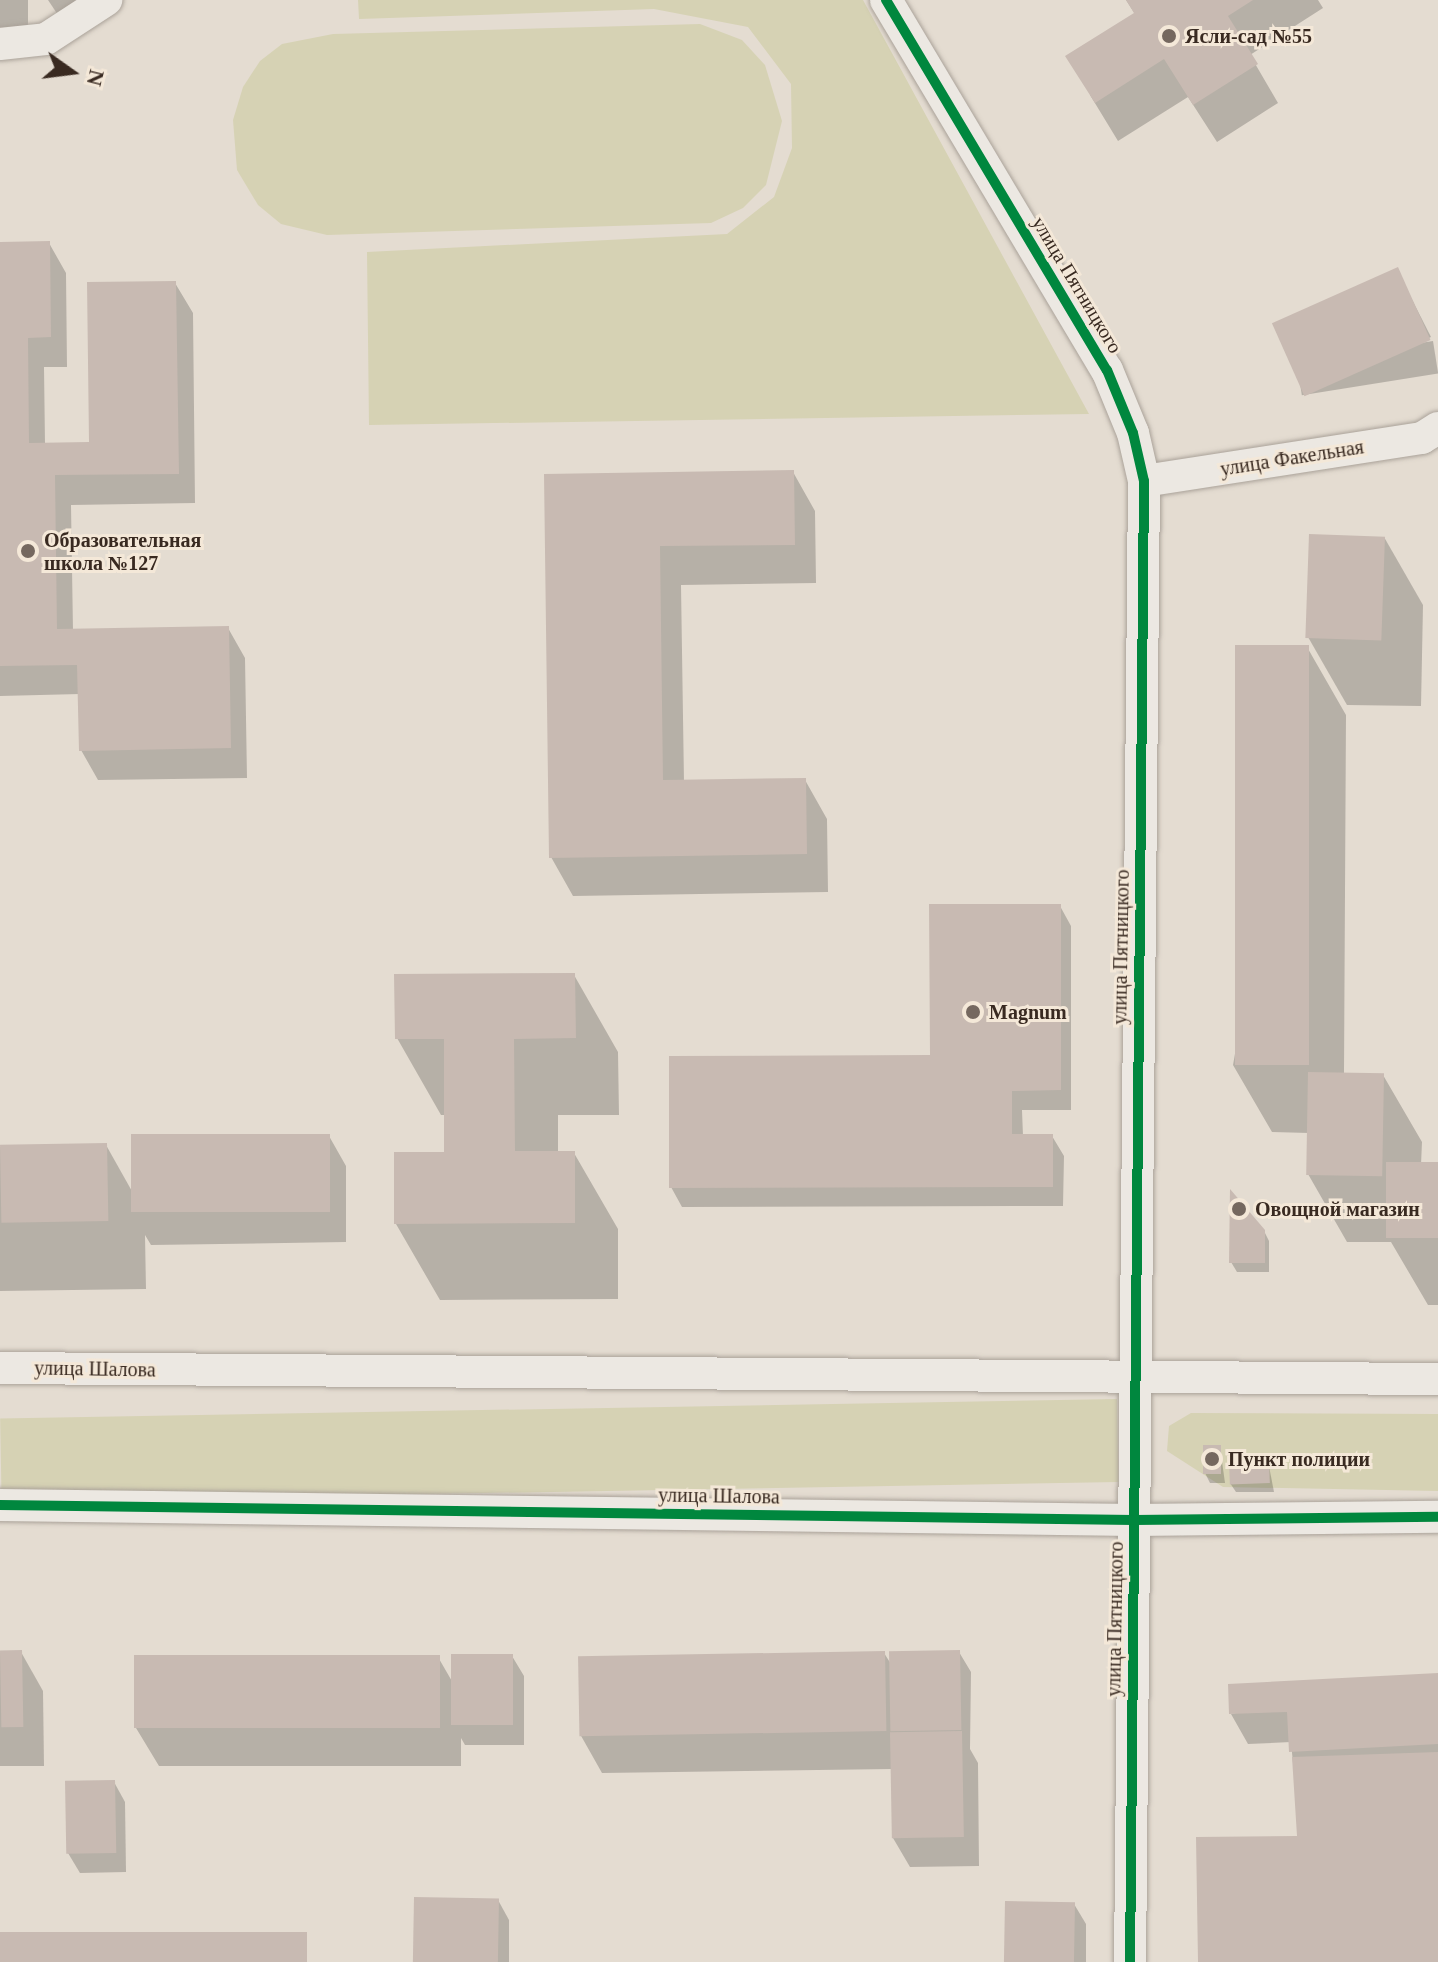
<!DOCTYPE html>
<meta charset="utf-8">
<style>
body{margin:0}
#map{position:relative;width:1438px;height:1962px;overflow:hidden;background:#e4dcd1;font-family:Georgia,serif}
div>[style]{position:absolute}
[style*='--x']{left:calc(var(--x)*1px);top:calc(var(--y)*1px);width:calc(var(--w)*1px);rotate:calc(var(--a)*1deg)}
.green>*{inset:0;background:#d6d2b4;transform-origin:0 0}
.shadow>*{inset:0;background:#0003;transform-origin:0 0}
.building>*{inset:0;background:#c8bab2;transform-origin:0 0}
.roads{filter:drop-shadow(0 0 2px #aaa299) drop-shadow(0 0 2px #aaa299)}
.street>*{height:32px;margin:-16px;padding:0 16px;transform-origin:16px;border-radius:16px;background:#ece8e2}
.cycleway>*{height:10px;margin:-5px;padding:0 5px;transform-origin:5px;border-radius:5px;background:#00873e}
.dots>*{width:22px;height:22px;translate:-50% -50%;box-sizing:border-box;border:4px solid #f4e8d8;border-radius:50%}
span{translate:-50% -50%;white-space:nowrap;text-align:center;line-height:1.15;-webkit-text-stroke:6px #f4e8d8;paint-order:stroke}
.poi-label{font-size:20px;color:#392a21;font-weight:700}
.left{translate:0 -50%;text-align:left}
.street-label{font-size:20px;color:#392a21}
.north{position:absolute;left:32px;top:32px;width:80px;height:80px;-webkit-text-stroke:6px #f4e8d8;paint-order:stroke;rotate:104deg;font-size:22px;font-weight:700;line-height:32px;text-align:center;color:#392a21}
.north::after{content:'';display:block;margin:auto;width:28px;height:36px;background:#392a21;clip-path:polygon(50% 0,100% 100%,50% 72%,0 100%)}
</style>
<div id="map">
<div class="green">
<div style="clip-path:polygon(358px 0,863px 0,1089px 414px,369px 425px,367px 252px,727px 234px,774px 197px,792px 148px,791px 84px,748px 27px,654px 9px,359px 19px)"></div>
<div style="clip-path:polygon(700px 24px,742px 40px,765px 65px,782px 121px,766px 185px,743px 208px,711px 223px,327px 235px,281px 224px,258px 205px,237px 170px,233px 120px,243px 87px,260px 61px,282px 44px,333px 34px)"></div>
<div style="left:1117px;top:1399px;width:83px;height:1117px;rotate:89deg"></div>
<div style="clip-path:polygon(1191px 1413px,1438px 1414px,1438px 1491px,1223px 1487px,1167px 1451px,1169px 1426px)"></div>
</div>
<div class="shadow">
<div style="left:0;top:0;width:28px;height:41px"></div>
<div style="clip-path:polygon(48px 0,115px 0,68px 30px)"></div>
<div style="clip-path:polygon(1126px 0,1318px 0,1323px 8px,1250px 55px,1278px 103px,1217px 142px,1188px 97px,1118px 141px,1090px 95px,1135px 14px)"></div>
<div style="clip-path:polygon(49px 243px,66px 273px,67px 367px,44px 367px,45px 444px,91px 444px,175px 283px,193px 313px,195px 503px,71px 505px,73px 631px,228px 628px,245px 658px,247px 778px,98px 780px,81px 750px,80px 694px,0 696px,0 244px)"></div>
<div style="clip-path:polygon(1397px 270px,1431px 337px,1306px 394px)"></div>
<div style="left:1433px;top:341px;width:33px;height:138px;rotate:81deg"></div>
<div style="clip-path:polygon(793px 472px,815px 511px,816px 583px,681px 585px,684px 782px,805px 780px,827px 819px,828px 892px,573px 896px,551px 857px,546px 476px)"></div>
<div style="clip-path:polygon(1384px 537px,1423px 605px,1421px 706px,1347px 705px,1308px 637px)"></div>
<div style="clip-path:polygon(1307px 647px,1346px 715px,1344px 1074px,1383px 1075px,1422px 1142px,1421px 1165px,1438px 1164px,1438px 1305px,1428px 1305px,1391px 1242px,1347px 1242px,1308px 1174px,1309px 1133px,1272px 1132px,1233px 1065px)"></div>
<div style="clip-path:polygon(1060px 906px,1071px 926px,1071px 1110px,1022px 1110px,1023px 1136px,1052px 1136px,1064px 1156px,1063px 1206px,682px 1207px,671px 1187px,932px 1057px)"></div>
<div style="clip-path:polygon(574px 975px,618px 1052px,619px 1115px,558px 1115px,558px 1153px,574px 1153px,618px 1229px,618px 1299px,440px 1300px,396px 1224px,446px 1154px,446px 1115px,441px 1115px,397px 1038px)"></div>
<div style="clip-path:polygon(329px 1136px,346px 1166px,346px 1242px,151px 1245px,145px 1235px,146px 1289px,0 1291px,0 1147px,106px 1145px,133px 1193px)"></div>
<div style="clip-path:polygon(1264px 1231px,1269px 1241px,1269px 1272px,1237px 1272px,1231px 1262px)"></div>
<div style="clip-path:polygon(1220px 1447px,1225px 1483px,1210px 1483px,1205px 1473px)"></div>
<div style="clip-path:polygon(1268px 1461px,1274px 1492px,1236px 1492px,1230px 1483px)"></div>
<div style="clip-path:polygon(21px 1652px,43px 1691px,44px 1766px,0 1766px,0 1653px)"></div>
<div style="clip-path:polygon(959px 1652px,971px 1672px,970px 1749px,978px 1763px,979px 1866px,910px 1867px,893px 1838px,892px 1769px,602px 1773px,580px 1734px,884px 1653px,891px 1664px)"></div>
<div style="clip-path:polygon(512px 1656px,524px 1676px,524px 1745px,465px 1745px,461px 1738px,461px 1766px,159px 1766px,136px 1728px,438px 1657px,453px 1683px)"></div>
<div style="clip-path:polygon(1438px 1675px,1438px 1962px,1200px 1962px,1300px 1838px,1291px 1742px,1248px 1744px,1231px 1714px)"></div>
<div style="clip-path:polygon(114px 1782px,125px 1802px,126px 1872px,80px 1873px,68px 1853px)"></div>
<div style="clip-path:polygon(498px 1900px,509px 1920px,509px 1962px,415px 1962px)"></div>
<div style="clip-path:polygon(1074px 1904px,1086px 1924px,1086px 1962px,1006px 1962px)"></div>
<div style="left:0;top:1934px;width:305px;height:28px"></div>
</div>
<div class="building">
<div style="clip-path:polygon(1126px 0,1253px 0,1228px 16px,1258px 64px,1193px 105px,1164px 59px,1095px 103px,1065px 56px,1134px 13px)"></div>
<div style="clip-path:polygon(50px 241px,51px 337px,28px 338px,29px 443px,89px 442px,87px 282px,176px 281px,179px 474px,55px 475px,57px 629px,229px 626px,231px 748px,79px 751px,77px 665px,0 666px,0 242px)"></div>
<div style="left:1398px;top:267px;width:80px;height:138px;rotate:66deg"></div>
<div style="clip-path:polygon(794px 470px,795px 545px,660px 546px,663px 780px,806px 778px,807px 854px,549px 858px,544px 474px)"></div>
<div style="left:1309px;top:534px;width:76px;height:104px;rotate:2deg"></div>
<div style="left:1235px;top:645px;width:74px;height:420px"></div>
<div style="clip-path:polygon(929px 904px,1061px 904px,1061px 1090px,1012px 1091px,1012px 1134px,1053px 1134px,1053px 1187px,669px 1188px,669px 1056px,930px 1055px)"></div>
<div style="clip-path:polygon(575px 973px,576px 1038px,514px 1039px,515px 1151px,575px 1151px,575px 1223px,394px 1224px,394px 1152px,444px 1152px,444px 1039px,395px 1039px,394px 974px)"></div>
<div style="left:1308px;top:1072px;width:76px;height:103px;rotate:1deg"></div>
<div style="left:330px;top:1134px;width:78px;height:199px;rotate:90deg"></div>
<div style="left:107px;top:1143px;width:78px;height:107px;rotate:89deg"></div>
<div style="left:1438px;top:1162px;width:76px;height:52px;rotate:90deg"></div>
<div style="clip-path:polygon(1230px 1189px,1265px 1230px,1265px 1263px,1229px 1263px)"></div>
<div style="left:1203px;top:1445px;width:18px;height:29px"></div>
<div style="left:1269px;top:1459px;width:24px;height:40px;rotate:88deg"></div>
<div style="left:22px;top:1650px;width:77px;height:22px;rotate:89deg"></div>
<div style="left:960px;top:1650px;width:80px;height:71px;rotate:89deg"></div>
<div style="left:885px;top:1651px;width:80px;height:307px;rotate:89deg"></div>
<div style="left:451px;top:1654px;width:62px;height:71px"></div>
<div style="left:440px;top:1655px;width:73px;height:306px;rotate:90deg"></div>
<div style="clip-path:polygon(1438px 1673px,1438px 1744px,1289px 1752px,1287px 1712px,1229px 1714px,1228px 1684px)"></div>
<div style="left:962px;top:1731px;width:106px;height:72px;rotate:89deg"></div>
<div style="clip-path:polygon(1438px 1752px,1438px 1962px,1198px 1962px,1196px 1837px,1297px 1836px,1292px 1757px)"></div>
<div style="left:115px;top:1780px;width:73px;height:50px;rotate:89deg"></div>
<div style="left:414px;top:1897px;width:85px;height:65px;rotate:1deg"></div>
<div style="left:1005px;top:1901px;width:70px;height:61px;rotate:1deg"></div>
<div style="left:0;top:1932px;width:307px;height:30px"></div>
</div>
<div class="roads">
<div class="street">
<div style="--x:886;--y:0;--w:431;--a:59.2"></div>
<div style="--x:1107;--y:370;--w:68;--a:67.6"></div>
<div style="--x:1133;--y:433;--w:49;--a:77.1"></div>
<div style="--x:1144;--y:481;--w:1481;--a:90.54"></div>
<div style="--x:0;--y:44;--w:46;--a:-6.2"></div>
<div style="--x:46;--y:39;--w:72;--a:-33"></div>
<div style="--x:1144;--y:481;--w:281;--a:-8.8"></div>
<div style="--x:1422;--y:438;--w:19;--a:-32"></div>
<div style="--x:0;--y:1368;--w:1438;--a:0.44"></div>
<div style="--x:0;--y:1505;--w:1134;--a:0.76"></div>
<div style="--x:1134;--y:1520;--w:304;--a:-0.6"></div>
</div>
</div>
<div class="cycleway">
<div style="--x:886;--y:0;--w:431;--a:59.2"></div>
<div style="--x:1107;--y:370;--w:68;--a:67.6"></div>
<div style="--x:1133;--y:433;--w:49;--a:77.1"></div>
<div style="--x:1144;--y:481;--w:1481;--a:90.54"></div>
<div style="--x:0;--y:1505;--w:1134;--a:0.76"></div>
<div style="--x:1134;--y:1520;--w:304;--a:-0.6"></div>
</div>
<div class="dots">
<div style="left:1169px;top:36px;background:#75685f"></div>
<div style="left:28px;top:551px;background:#75685f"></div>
<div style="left:973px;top:1012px;background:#75685f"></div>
<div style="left:1239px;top:1209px;background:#75685f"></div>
<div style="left:1212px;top:1459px;background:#75685f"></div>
</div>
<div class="poi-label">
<span class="left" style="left:1185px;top:36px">Ясли-сад №55</span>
<span class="left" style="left:44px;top:552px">Образовательная<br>школа №127</span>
<span class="left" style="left:989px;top:1012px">Magnum</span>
<span class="left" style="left:1255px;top:1209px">Овощной магазин</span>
<span class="left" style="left:1228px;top:1459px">Пункт полиции</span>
</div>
<div class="street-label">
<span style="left:1077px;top:285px;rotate:59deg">улица Пятницкого</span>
<span style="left:1292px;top:458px;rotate:-9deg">улица Факельная</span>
<span style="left:1121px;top:947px;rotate:-89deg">улица Пятницкого</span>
<span style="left:95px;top:1369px;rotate:1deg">улица Шалова</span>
<span style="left:719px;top:1496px;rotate:1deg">улица Шалова</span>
<span style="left:1115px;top:1619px;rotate:-89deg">улица Пятницкого</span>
</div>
<div class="north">N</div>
</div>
